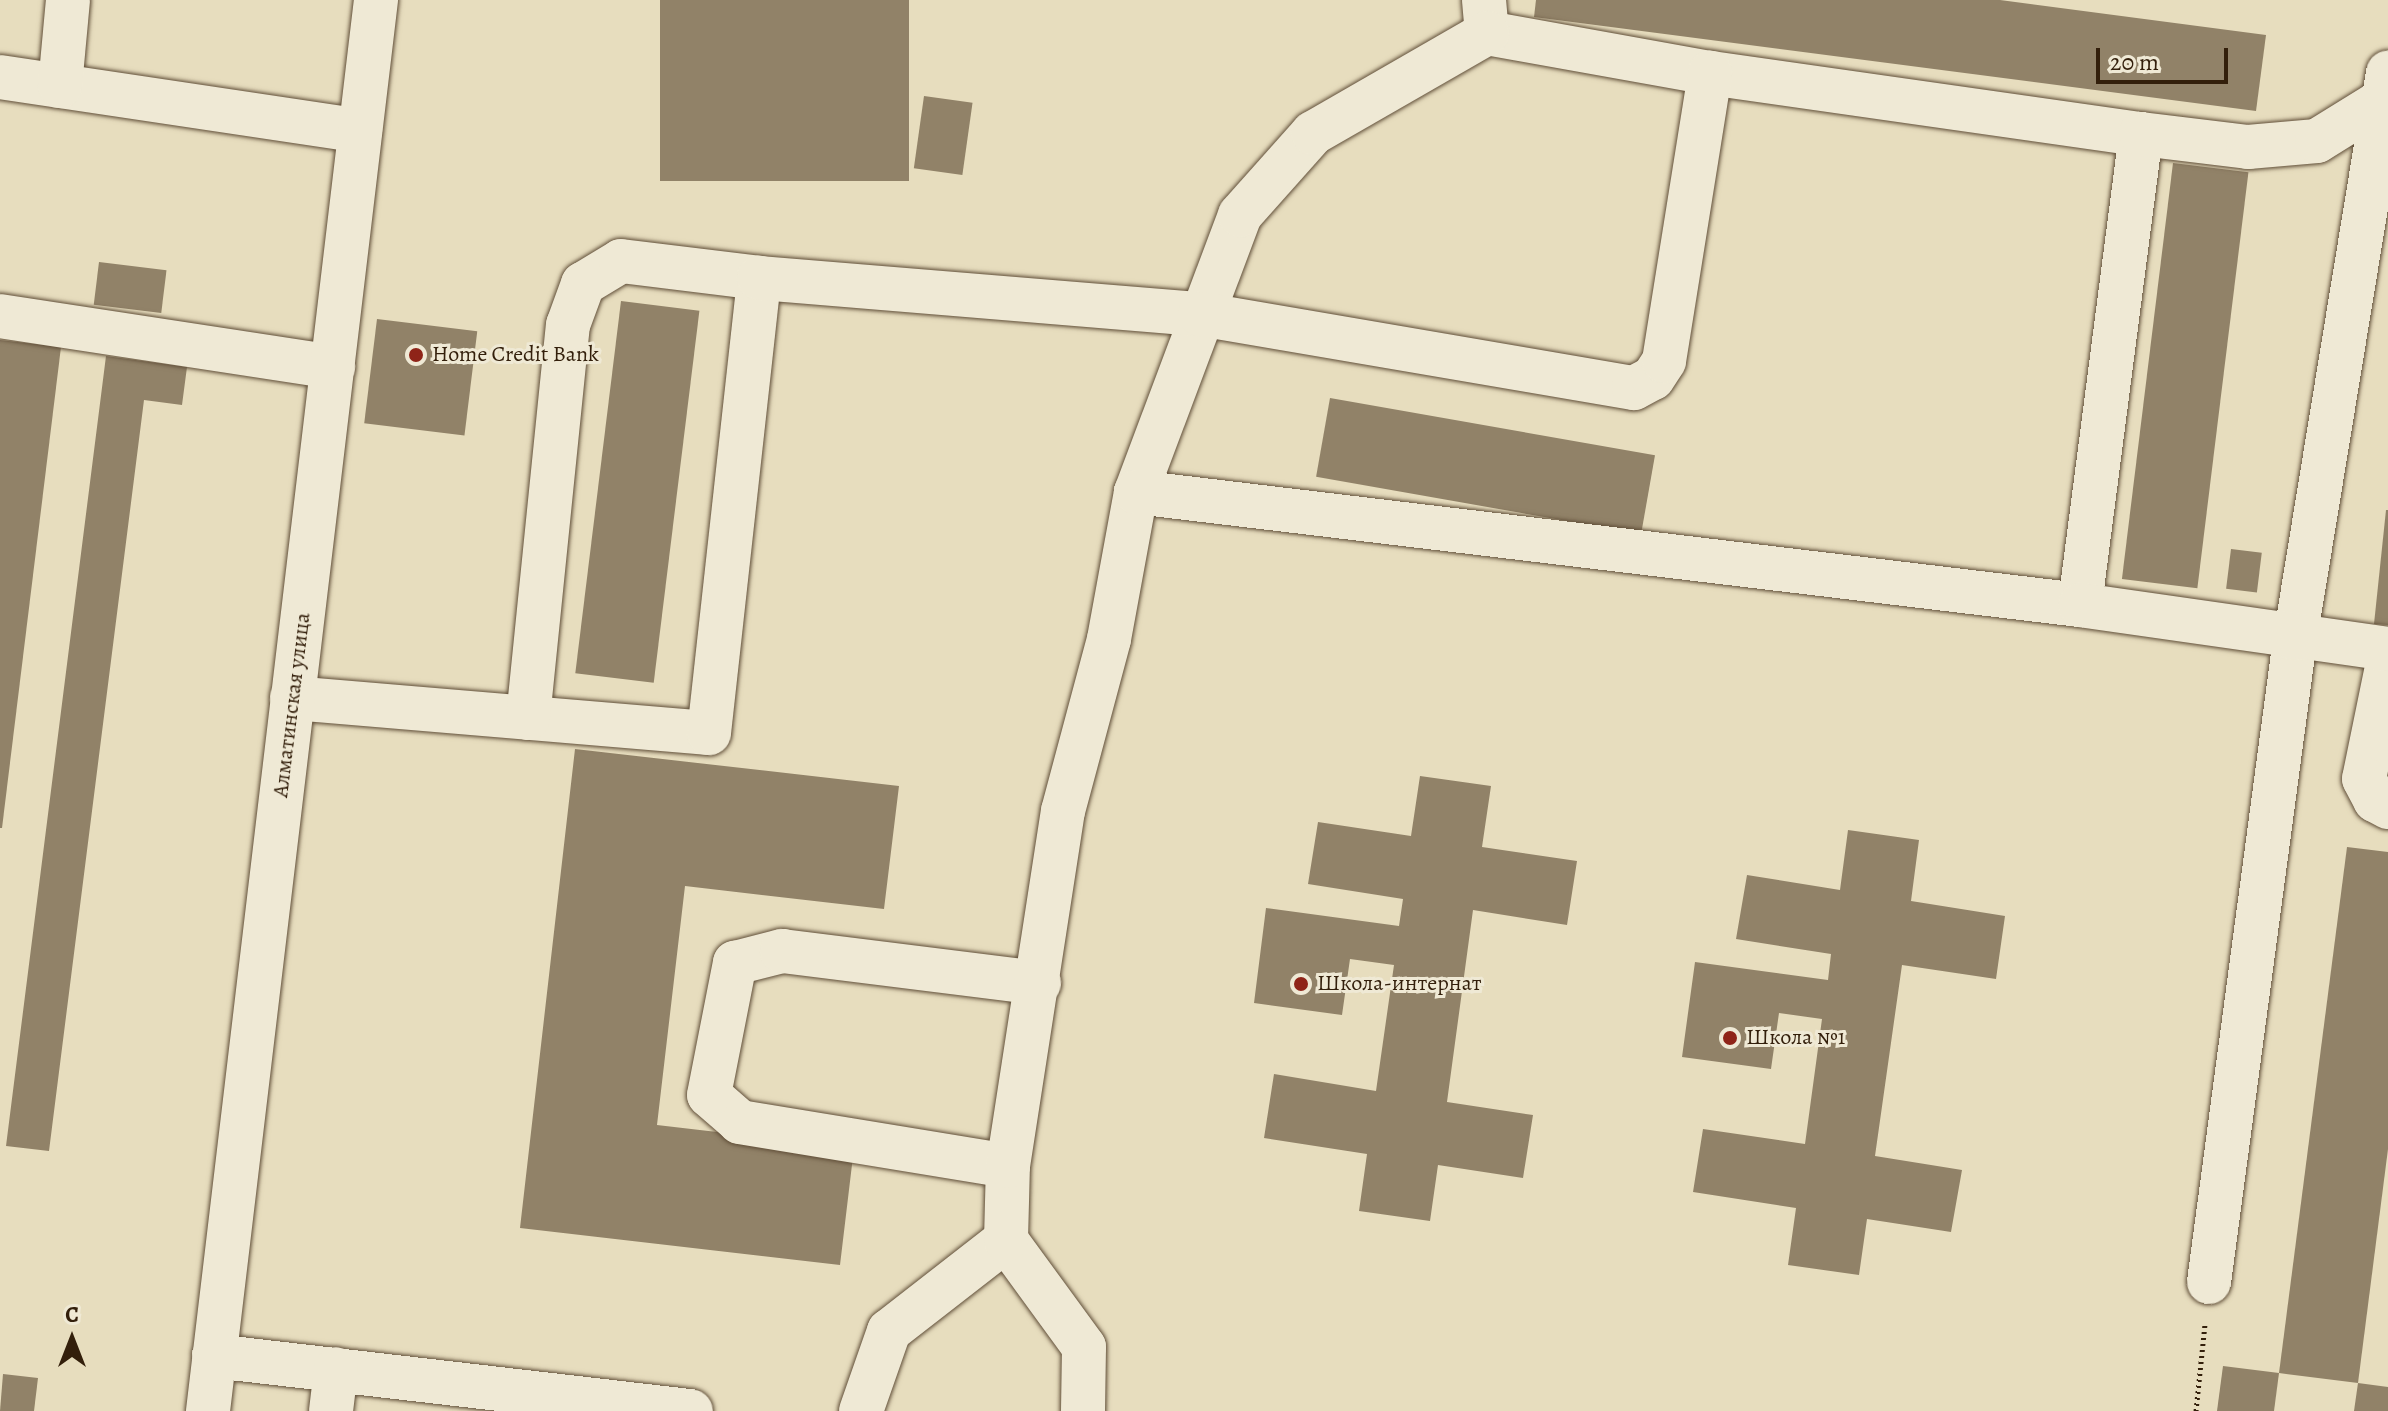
<!DOCTYPE html>
<meta charset="utf-8">
<style>
body{margin:0}
#map{position:relative;width:2388px;height:1411px;overflow:hidden;background:#e7ddbe;font-family:Alegreya,serif}
div>[style]{position:absolute}
[style*='--x']{left:calc(var(--x)*1px);top:calc(var(--y)*1px);width:calc(var(--w)*1px);rotate:calc(var(--a)*1deg)}
.building>*{inset:0;background:#918268;transform-origin:0 0}
.path>*{height:5px;margin-top:-2.5px;transform-origin:0;background:repeating-linear-gradient(90deg,#331f0b 0 2px,transparent 0 6px)}
.roads{filter:drop-shadow(0 0 2px #604e38) drop-shadow(0 0 2px #604e38)}
.minor>*{height:44px;margin:-22px;padding:0 22px;transform-origin:22px;border-radius:22px;background:#efe9d5}
.dots>*{width:22px;height:22px;translate:-50% -50%;box-sizing:border-box;border:4px solid #efe9d5;border-radius:50%}
span{translate:-50% -50%;white-space:nowrap;text-align:center;line-height:1.15;-webkit-text-stroke:6px #efe9d5;paint-order:stroke}
.poi-label{font-size:22px;color:#331f0b}
.left{translate:0 -50%;text-align:left}
.street-label{font-size:22px;color:#331f0b}
.north{position:absolute;left:32px;top:1299px;width:80px;height:80px;-webkit-text-stroke:6px #efe9d5;paint-order:stroke;rotate:0deg;font-size:22px;font-weight:700;line-height:32px;text-align:center;color:#331f0b}
.north::after{content:'';display:block;margin:auto;width:28px;height:36px;background:#331f0b;clip-path:polygon(50% 0,100% 100%,50% 72%,0 100%)}
.scale{position:absolute;left:2096px;top:48px;width:132px;height:36px;box-sizing:border-box;border:4px solid #331f0b;border-top:0;padding-left:10px;font-size:24px;line-height:28px;white-space:nowrap;color:#331f0b;-webkit-text-stroke:6px #efe9d5;paint-order:stroke}
</style>
<div id="map">
<div class="building">
<div style="left:660px;top:0;width:249px;height:181px"></div>
<div style="clip-path:polygon(1536px 0,2000px 0,2266px 35px,2256px 111px,1534px 17px)"></div>
<div style="left:924px;top:96px;width:49px;height:73px;rotate:8deg"></div>
<div style="left:2173px;top:163px;width:76px;height:419px;rotate:7deg"></div>
<div style="left:99px;top:262px;width:68px;height:43px;rotate:7deg"></div>
<div style="left:621px;top:301px;width:79px;height:375px;rotate:7deg"></div>
<div style="left:377px;top:319px;width:101px;height:105px;rotate:7deg"></div>
<div style="clip-path:polygon(0 340px,61px 347px,2px 828px,0 828px)"></div>
<div style="clip-path:polygon(106px 356px,187px 367px,182px 405px,144px 400px,49px 1151px,6px 1146px)"></div>
<div style="left:1330px;top:398px;width:330px;height:80px;rotate:10deg"></div>
<div style="clip-path:polygon(2386px 510px,2388px 510px,2388px 625px,2374px 624px)"></div>
<div style="left:2231px;top:549px;width:31px;height:40px;rotate:7deg"></div>
<div style="clip-path:polygon(575px 749px,899px 786px,884px 909px,685px 886px,657px 1125px,854px 1148px,840px 1265px,520px 1228px)"></div>
<div style="clip-path:polygon(1420px 776px,1491px 786px,1482px 847px,1577px 861px,1567px 925px,1473px 910px,1447px 1102px,1533px 1115px,1523px 1178px,1438px 1165px,1430px 1221px,1359px 1211px,1367px 1154px,1264px 1138px,1274px 1074px,1376px 1091px,1394px 965px,1350px 959px,1342px 1015px,1254px 1003px,1266px 908px,1399px 926px,1403px 899px,1308px 884px,1318px 822px,1411px 836px)"></div>
<div style="clip-path:polygon(1848px 830px,1919px 840px,1911px 901px,2005px 916px,1996px 979px,1902px 965px,1875px 1156px,1962px 1170px,1951px 1232px,1867px 1219px,1859px 1275px,1788px 1265px,1796px 1208px,1693px 1192px,1703px 1129px,1805px 1144px,1822px 1019px,1779px 1013px,1771px 1069px,1682px 1057px,1695px 962px,1828px 980px,1831px 954px,1736px 939px,1747px 875px,1840px 890px)"></div>
<div style="clip-path:polygon(2347px 847px,2388px 852px,2388px 1149px,2358px 1383px,2279px 1373px)"></div>
<div style="clip-path:polygon(2223px 1366px,2279px 1373px,2274px 1411px,2217px 1411px)"></div>
<div style="clip-path:polygon(3px 1374px,38px 1378px,34px 1411px,0 1411px)"></div>
<div style="clip-path:polygon(2358px 1383px,2388px 1387px,2388px 1411px,2354px 1411px)"></div>
</div>
<div class="path">
<div style="--x:2196;--y:1411;--w:87;--a:-84.1"></div>
</div>
<div class="roads">
<div class="minor">
<div style="--x:1484;--y:0;--w:33;--a:85"></div>
<div style="--x:1487;--y:33;--w:227;--a:10.2"></div>
<div style="--x:1710;--y:73;--w:435;--a:8.1"></div>
<div style="--x:2141;--y:134;--w:475;--a:97.4"></div>
<div style="--x:0;--y:77;--w:364;--a:8.5"></div>
<div style="--x:60;--y:86;--w:86;--a:-84.7"></div>
<div style="--x:2141;--y:134;--w:108;--a:6.9"></div>
<div style="--x:2248;--y:147;--w:69;--a:-5"></div>
<div style="--x:2317;--y:141;--w:78;--a:-31.8"></div>
<div style="--x:0;--y:316;--w:337;--a:8.7"></div>
<div style="--x:1136;--y:492;--w:296;--a:-69.4"></div>
<div style="--x:1240;--y:215;--w:110;--a:-48.3"></div>
<div style="--x:1313;--y:133;--w:201;--a:-29.9"></div>
<div style="--x:2388;--y:662;--w:119;--a:101.6"></div>
<div style="--x:2364;--y:779;--w:24;--a:62"></div>
<div style="--x:2375;--y:800;--w:15;--a:28"></div>
<div style="--x:292;--y:698;--w:418;--a:4.8"></div>
<div style="--x:709;--y:733;--w:458;--a:-83.7"></div>
<div style="--x:528;--y:718;--w:395;--a:-84.2"></div>
<div style="--x:568;--y:325;--w:44;--a:-69.9"></div>
<div style="--x:583;--y:284;--w:44;--a:-31.2"></div>
<div style="--x:621;--y:261;--w:139;--a:7"></div>
<div style="--x:759;--y:278;--w:442;--a:4.7"></div>
<div style="--x:1200;--y:314;--w:440;--a:9.7"></div>
<div style="--x:1634;--y:388;--w:21;--a:-28"></div>
<div style="--x:1653;--y:378;--w:20;--a:-57"></div>
<div style="--x:1664;--y:361;--w:292;--a:-80.9"></div>
<div style="--x:1008;--y:1166;--w:272;--a:-170.7"></div>
<div style="--x:740;--y:1122;--w:41;--a:-138.9"></div>
<div style="--x:709;--y:1095;--w:135;--a:-78.9"></div>
<div style="--x:735;--y:963;--w:49;--a:-14.3"></div>
<div style="--x:782;--y:951;--w:259;--a:7.1"></div>
<div style="--x:2209;--y:1282;--w:649;--a:-82.38"></div>
<div style="--x:2295;--y:639;--w:574;--a:-80.67"></div>
<div style="--x:214;--y:1356;--w:480;--a:6.6"></div>
<div style="--x:208;--y:1411;--w:1421;--a:-83.21"></div>
<div style="--x:331;--y:1411;--w:42;--a:-83.2"></div>
<div style="--x:861;--y:1411;--w:85;--a:-70.7"></div>
<div style="--x:889;--y:1331;--w:148;--a:-37.9"></div>
<div style="--x:1083;--y:1411;--w:64;--a:-89.1"></div>
<div style="--x:1084;--y:1347;--w:132;--a:-126.1"></div>
<div style="--x:1006;--y:1240;--w:74;--a:-88.5"></div>
<div style="--x:1008;--y:1166;--w:359;--a:-81.2"></div>
<div style="--x:1063;--y:811;--w:178;--a:-75"></div>
<div style="--x:1109;--y:639;--w:149;--a:-79.6"></div>
<div style="--x:1136;--y:492;--w:951;--a:6.83"></div>
<div style="--x:2080;--y:605;--w:311;--a:8.1"></div>
</div>
</div>
<div class="dots">
<div style="left:416px;top:355px;background:#8f2418"></div>
<div style="left:1301px;top:984px;background:#8f2418"></div>
<div style="left:1730px;top:1038px;background:#8f2418"></div>
</div>
<div class="poi-label">
<span class="left" style="left:432px;top:355px">Home Credit Bank</span>
<span class="left" style="left:1317px;top:984px">Школа-интернат</span>
<span class="left" style="left:1746px;top:1038px">Школа №1</span>
</div>
<div class="street-label">
<span style="left:292px;top:705px;rotate:-83deg">Алматинская улица</span>
</div>
<div class="north">С</div>
<div class="scale">20 m</div>
</div>
